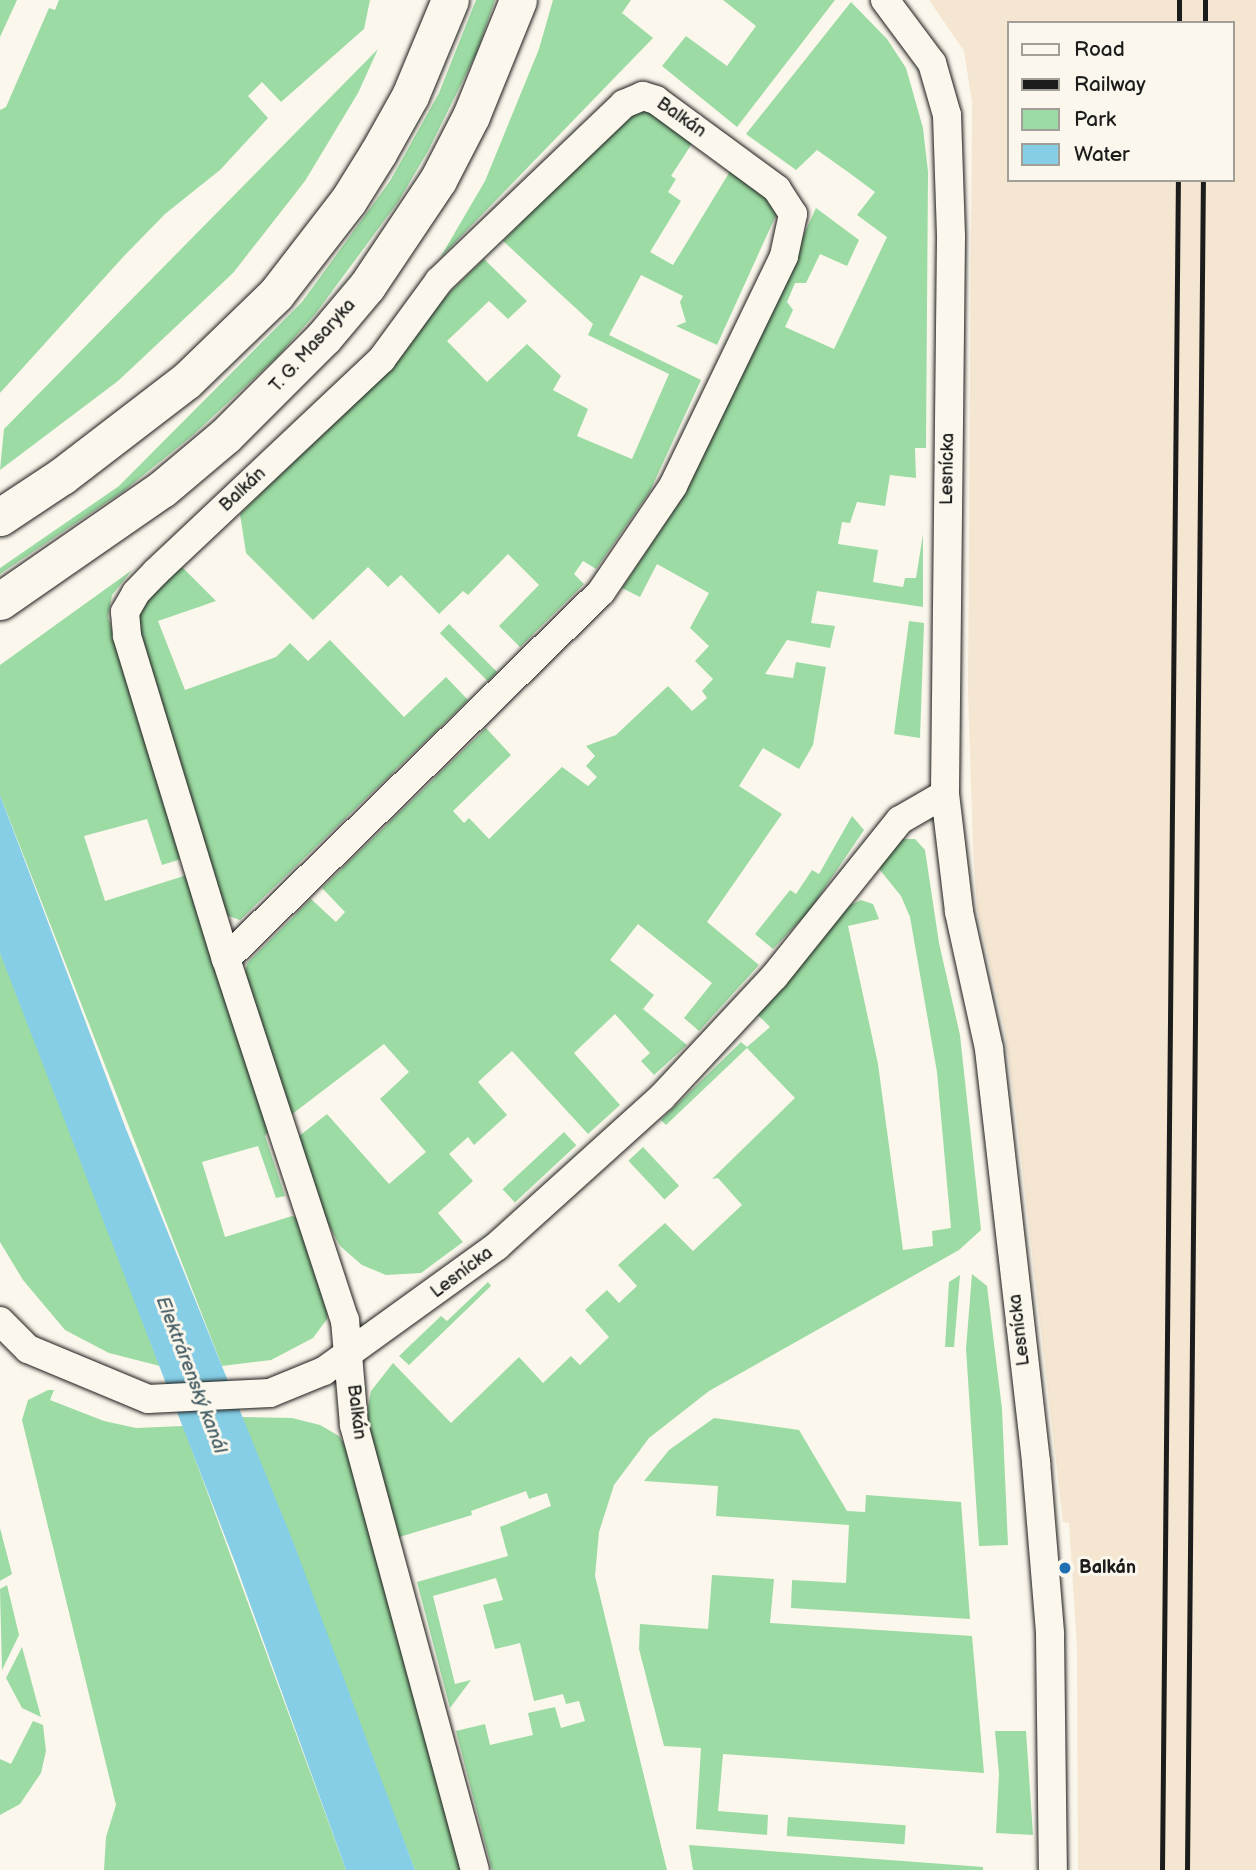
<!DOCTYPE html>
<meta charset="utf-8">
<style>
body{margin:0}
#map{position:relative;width:1256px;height:1870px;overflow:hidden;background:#fbf7ec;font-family:"Balsamiq Sans",sans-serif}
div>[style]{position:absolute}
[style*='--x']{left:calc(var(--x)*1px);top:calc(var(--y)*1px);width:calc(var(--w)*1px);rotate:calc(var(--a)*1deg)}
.built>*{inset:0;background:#f4e6d1}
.green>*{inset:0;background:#9cdba3;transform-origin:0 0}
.water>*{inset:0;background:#85cee5}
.roads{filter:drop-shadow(0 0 2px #1c1c1c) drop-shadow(0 0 2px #1c1c1c)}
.minor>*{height:28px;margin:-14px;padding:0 14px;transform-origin:14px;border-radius:14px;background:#fbf7ec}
.tertiary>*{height:37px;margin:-18.5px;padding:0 18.5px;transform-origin:18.5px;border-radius:18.5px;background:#fbf7ec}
.rail>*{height:5px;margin:-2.5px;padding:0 2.5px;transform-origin:2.5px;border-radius:2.5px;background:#1c1c1c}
.dots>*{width:19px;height:19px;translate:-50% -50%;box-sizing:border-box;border:4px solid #fbf7ec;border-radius:50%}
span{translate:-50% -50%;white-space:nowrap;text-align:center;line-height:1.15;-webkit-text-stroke:6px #fbf7ec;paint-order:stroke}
.street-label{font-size:18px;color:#1c1c1c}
.poi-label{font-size:18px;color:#1c1c1c;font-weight:700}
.left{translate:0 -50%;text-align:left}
.water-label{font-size:19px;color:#415a62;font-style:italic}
.legend{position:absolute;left:1007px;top:21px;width:228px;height:161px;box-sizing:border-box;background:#fbf7ec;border:2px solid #a29f99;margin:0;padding:9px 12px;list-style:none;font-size:21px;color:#1c1c1c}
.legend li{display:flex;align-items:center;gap:14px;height:35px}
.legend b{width:35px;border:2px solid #a29f99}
</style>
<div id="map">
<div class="built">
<div style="clip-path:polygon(evenodd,929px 0,1256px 0,1256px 1870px,1078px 1870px,1077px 1648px,1069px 1523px,1063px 1522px,1015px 1106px,1004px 1028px,977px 909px,973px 849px,968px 692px,972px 102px,964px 51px,929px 0,1009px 23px,1233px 23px,1233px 180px,1009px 180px,1009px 23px)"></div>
</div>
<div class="green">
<div style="clip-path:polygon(0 0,17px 0,0 37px)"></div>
<div style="clip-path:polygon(59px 0,370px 0,364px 29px,281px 102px,262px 82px,248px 96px,268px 118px,220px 170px,165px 214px,124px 256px,0 393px,0 110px,6px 107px,49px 8px,55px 10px)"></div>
<div style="clip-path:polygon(476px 0,495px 0,477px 52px,428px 151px,398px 202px,316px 313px,277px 357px,193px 435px,125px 490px,0 574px,0 568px,119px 486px,302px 302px,390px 181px,439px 93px)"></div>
<div style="clip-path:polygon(553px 0,631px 0,622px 13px,653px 38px,440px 258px,485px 181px,539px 49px)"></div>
<div style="clip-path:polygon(723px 0,835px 0,737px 127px,662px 66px,686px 36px,727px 66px,756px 26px)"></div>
<div style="clip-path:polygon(851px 2px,887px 39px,906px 68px,923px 128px,928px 172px,926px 448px,915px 448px,916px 478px,890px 475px,885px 506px,857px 502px,850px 523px,842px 522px,838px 544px,878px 550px,873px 582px,903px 587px,905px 578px,916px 578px,923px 534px,923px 607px,817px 591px,811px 623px,835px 626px,830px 648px,787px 640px,765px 674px,793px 678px,796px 662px,826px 667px,813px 745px,799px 769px,763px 748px,739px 786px,782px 814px,707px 922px,759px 965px,699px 1031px,684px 1018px,712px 983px,638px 924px,610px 960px,654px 995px,643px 1009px,687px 1045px,654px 1075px,641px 1061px,650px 1053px,615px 1014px,574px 1053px,620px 1105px,588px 1134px,512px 1051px,478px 1082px,507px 1115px,474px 1145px,468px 1137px,449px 1154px,473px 1181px,438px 1213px,463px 1242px,421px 1273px,386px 1275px,362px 1265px,340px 1246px,323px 1214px,298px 1137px,327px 1114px,389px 1184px,426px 1152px,380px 1099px,409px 1072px,384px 1044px,291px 1115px,245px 973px,247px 963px,311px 899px,336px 922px,345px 912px,322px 888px,486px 728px,511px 755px,453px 811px,464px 823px,469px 818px,489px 839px,562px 767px,588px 786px,597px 777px,586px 766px,595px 756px,586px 746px,616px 735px,668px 686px,692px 711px,707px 698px,702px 691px,713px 679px,695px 661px,709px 646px,690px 628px,709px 593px,657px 564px,640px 597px,622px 588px,683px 497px,816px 208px,859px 240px,847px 266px,820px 254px,806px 283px,795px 283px,787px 302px,793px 310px,785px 327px,834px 349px,887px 237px,857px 215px,875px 192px,848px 172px,817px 150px,796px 170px,746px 134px)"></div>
<div style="clip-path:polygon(378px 49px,358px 93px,305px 181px,233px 273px,118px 381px,0 470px,4px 429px)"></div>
<div style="clip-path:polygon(645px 107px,693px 142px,671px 176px,676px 179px,668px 192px,681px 201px,650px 252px,673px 265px,732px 168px,777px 202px,777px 213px,717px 345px,676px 326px,686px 322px,680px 302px,683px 296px,641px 275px,609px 335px,701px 380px,650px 491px,596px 569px,583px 561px,574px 574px,584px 584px,520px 647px,499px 626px,539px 585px,508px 554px,468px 595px,463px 591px,439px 614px,401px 575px,388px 587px,368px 567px,313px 620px,246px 553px,240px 514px,399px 359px,445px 297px,484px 259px,527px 301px,508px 319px,489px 301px,447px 341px,487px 382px,527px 344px,561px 376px,553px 390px,588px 409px,577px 436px,632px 459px,669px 374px,588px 335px,593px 324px,503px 241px,630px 112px)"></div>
<div style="clip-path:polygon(182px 567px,216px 601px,158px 621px,185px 690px,276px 657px,290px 643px,308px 661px,330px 640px,404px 717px,446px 677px,468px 700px,240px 920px,226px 915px,136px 617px,147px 598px)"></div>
<div style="clip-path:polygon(132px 570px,112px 595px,108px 617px,181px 859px,162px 865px,147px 819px,84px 836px,105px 901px,187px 875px,270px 1130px,265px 1136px,285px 1196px,276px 1198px,258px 1146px,202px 1162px,225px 1237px,292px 1216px,302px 1219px,328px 1307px,327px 1319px,313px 1338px,271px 1360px,222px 1366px,0 795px,0 665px)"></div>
<div style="clip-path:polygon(909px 621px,924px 623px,920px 738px,894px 734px)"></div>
<div style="left:449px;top:624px;width:68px;height:13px;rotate:45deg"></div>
<div style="clip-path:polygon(852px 816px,864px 830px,809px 911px,773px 949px,755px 934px,790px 890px,796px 894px,812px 870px,819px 874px)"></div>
<div style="clip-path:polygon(899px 839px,915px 839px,925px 850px,939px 943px,960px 1035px,981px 1230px,959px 1250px,709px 1391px,649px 1438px,614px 1485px,599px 1532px,595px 1576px,667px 1870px,492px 1870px,456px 1731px,485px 1724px,490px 1745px,533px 1735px,528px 1713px,555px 1707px,561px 1728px,585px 1721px,579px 1701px,566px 1704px,563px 1694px,534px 1701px,520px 1643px,495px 1649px,483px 1605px,503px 1600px,496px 1578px,433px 1596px,455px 1684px,471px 1680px,450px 1708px,417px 1582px,508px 1556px,500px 1527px,551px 1506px,547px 1493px,529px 1499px,526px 1491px,471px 1511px,472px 1515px,396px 1538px,366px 1418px,371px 1391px,393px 1363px,451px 1423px,519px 1357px,543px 1383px,571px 1356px,580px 1365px,609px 1337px,585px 1310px,607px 1290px,619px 1303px,637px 1286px,618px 1265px,665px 1223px,693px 1251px,742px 1205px,718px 1178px,712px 1179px,795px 1098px,747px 1048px,666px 1125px,661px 1120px,741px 1042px,747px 1047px,770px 1027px,757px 1014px,846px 907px,861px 900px,873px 904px,879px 919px,848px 926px,878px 1064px,903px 1250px,933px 1246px,932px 1231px,951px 1228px,937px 1072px,910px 917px,901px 896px,880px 870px,881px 862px)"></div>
<div style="clip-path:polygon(0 953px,13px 984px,160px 1366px,109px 1353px,65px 1330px,23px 1280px,0 1242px)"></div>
<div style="left:564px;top:1132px;width:18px;height:84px;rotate:47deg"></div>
<div style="left:643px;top:1147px;width:53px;height:20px;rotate:47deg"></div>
<div style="clip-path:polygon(972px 1274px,987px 1286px,1002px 1409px,1008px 1545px,979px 1546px,966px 1349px)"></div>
<div style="clip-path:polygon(960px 1275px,954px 1347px,945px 1347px,949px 1282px)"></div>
<div style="clip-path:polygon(488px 1282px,491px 1286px,409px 1365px,399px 1356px,441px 1316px,447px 1321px)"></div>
<div style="clip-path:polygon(48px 1390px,54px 1390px,50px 1400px,104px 1421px,136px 1428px,183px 1426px,346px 1870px,104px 1870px,106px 1837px,116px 1805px,22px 1420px,28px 1400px)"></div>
<div style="clip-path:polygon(241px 1417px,292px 1418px,320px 1425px,339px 1436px,347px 1449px,461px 1870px,415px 1870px)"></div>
<div style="clip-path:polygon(714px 1418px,799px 1430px,847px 1511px,865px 1512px,866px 1495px,961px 1502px,970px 1619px,791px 1608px,792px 1580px,846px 1583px,849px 1525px,716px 1516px,718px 1486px,644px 1481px,669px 1450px)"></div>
<div style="clip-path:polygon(0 1528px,12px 1574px,0 1581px)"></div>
<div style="clip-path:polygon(712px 1575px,774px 1579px,770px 1623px,972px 1636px,984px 1773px,723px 1754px,718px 1811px,768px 1815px,767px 1835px,696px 1829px,701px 1748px,664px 1746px,639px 1649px,640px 1624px,708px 1629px)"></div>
<div style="clip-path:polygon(7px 1585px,19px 1635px,2px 1670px,0 1589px)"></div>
<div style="clip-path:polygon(22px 1647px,41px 1717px,22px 1708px,6px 1678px)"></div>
<div style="clip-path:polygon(33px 1721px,43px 1725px,46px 1751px,41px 1773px,20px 1804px,0 1815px,0 1759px,11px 1764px)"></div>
<div style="clip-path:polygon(995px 1731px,1026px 1731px,1033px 1835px,996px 1833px,999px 1774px)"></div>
<div style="left:788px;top:1817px;width:118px;height:19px;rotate:4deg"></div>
<div style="clip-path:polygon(689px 1845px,983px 1867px,983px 1870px,693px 1870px)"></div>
</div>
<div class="water">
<div style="clip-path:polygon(0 795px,126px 1129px,294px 1544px,415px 1870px,346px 1870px,236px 1565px,0 953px)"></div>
</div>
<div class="roads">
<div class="minor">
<div style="--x:885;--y:0;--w:79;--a:53.3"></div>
<div style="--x:932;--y:63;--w:54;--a:73.9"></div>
<div style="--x:947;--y:115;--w:122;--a:88.1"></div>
<div style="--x:951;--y:237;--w:557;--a:90.62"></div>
<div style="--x:945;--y:794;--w:119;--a:83.2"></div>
<div style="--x:959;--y:912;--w:140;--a:77.6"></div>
<div style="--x:989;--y:1049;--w:416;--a:83.5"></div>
<div style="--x:1036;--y:1462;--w:173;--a:85.3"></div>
<div style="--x:1050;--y:1634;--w:236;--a:89.3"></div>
<div style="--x:226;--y:959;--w:525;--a:-44.38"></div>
<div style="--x:601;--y:592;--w:128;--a:-55.8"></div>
<div style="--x:673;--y:486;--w:255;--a:-64.2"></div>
<div style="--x:784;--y:256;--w:43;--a:-77.9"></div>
<div style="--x:793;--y:214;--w:30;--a:-123"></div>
<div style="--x:777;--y:189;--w:150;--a:-143.7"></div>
<div style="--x:656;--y:100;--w:14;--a:-163"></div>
<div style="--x:643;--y:96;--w:21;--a:157"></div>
<div style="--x:624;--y:104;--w:256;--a:136.3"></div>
<div style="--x:439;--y:281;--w:97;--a:126.2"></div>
<div style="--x:382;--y:359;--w:311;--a:136.7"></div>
<div style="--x:156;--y:572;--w:29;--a:134"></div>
<div style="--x:136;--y:593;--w:22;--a:120"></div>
<div style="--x:125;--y:612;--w:24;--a:85"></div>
<div style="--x:127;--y:636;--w:338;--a:73"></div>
<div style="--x:226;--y:959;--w:380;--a:71.8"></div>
<div style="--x:345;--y:1320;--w:105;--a:85.1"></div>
<div style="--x:354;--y:1425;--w:461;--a:74.8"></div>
<div style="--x:0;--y:1321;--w:40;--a:45"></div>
<div style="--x:28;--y:1349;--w:130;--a:22.6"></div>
<div style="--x:148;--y:1399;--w:122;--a:-2.8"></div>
<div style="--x:270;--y:1393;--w:58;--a:-22.2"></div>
<div style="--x:324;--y:1371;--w:213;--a:-35.8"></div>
<div style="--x:497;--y:1246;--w:222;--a:-42.1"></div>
<div style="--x:662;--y:1097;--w:164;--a:-47"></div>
<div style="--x:774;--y:977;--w:201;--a:-51.3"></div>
<div style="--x:900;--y:820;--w:52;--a:-30"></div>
</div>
<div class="tertiary">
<div style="--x:0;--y:517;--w:74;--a:-33.5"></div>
<div style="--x:62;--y:476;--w:156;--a:-37.5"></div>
<div style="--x:186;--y:381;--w:125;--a:-44"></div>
<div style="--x:276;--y:294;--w:118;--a:-52.3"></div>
<div style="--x:348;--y:201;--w:57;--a:-58"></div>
<div style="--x:378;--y:153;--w:65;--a:-60.7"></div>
<div style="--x:410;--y:96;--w:104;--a:-67.4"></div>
<div style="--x:0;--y:601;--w:197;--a:-34.7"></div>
<div style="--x:162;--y:489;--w:82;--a:-40.1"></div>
<div style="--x:225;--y:436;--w:140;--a:-45"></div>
<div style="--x:324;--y:337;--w:67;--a:-49.9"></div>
<div style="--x:367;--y:286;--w:128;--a:-56.2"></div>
<div style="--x:438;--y:180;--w:72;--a:-62.7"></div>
<div style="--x:471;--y:116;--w:125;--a:-67.9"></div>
</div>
</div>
<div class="rail">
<div style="--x:1179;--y:23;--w:23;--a:-90"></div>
<div style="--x:1205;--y:23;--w:23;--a:-90"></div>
<div style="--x:1162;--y:1870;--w:1690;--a:-89.46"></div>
<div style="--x:1187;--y:1870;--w:1690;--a:-89.46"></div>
</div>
<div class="dots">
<div style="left:1065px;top:1568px;background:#1f6fb2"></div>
</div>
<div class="street-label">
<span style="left:681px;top:118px;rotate:35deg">Balkán</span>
<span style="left:313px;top:346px;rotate:-48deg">T. G. Masaryka</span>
<span style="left:948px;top:469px;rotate:-89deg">Lesnícka</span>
<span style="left:243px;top:490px;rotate:-43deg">Balkán</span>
<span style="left:462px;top:1273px;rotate:-37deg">Lesnícka</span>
<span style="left:1020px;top:1330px;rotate:-97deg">Lesnícka</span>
<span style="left:356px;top:1412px;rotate:83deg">Balkán</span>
</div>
<div class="poi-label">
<span class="left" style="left:1079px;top:1568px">Balkán</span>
</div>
<div class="water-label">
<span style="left:191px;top:1375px;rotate:69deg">Elektrárenský kanál</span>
</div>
<ul class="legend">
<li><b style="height:9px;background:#fbf7ec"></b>Road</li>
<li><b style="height:9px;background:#1c1c1c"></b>Railway</li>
<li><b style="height:19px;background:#9cdba3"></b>Park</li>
<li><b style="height:19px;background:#85cee5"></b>Water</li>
</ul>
</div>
